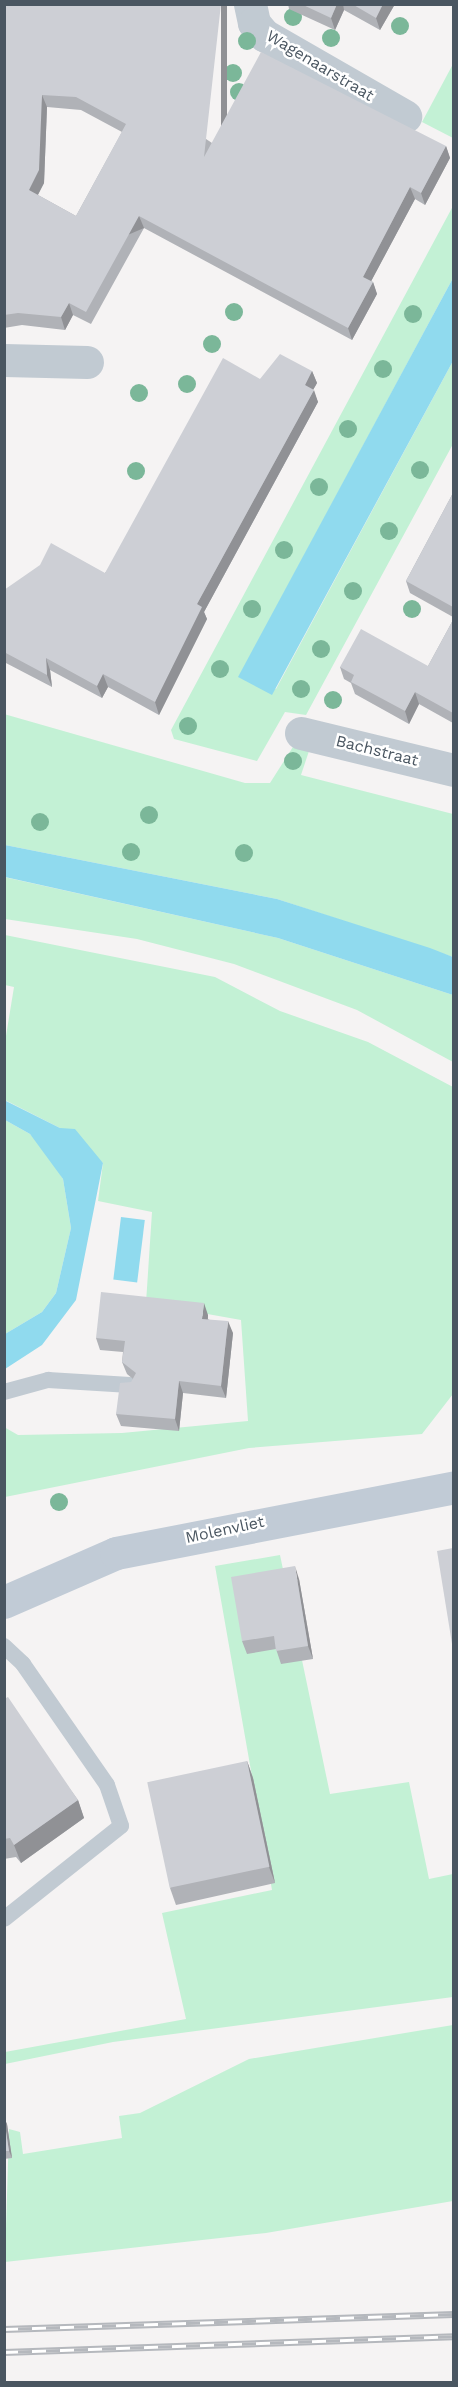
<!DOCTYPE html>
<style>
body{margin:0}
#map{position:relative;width:458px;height:2387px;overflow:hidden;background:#f5f3f3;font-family:"Work Sans",sans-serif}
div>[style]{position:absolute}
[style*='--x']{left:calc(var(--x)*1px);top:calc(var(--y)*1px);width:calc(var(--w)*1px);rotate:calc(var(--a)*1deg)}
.green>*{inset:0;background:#c3f1d5}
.water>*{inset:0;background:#90daee;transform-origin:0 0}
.lane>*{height:16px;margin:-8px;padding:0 8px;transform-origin:8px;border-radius:8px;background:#c1cad2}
.street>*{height:33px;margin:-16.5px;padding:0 16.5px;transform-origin:16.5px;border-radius:16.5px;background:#c1cad2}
.secondary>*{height:33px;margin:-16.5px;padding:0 16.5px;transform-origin:16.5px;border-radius:16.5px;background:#c1cbd6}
.rail>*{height:7px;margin-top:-3.5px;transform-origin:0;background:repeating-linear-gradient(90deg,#fff 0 14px,#b5b8bd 0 28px);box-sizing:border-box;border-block:2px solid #b5b8bd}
.trees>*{width:18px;height:18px;margin:-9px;border-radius:50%;background:#7bb799}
.wall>*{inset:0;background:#b0b2b7}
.shaded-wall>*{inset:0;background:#909195;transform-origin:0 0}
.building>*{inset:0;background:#cdcfd5;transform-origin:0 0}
span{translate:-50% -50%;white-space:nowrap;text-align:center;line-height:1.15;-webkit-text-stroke:5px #fff;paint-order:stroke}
.street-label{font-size:16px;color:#4a5661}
.frame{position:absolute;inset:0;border:6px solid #4a5661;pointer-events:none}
</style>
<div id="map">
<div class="green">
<div style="clip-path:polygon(453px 64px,453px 138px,422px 122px)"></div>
<div style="clip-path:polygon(453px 206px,453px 278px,239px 677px,276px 689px,453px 361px,453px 444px,306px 715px,285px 712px,257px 761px,174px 739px,171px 730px)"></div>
<div style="clip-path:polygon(4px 714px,245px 783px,270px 783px,298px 739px,309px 751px,301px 775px,453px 814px,453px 957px,277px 899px,5px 845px)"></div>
<div style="clip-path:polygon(4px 877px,278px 938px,453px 995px,453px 1062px,357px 1010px,234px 964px,137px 939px,5px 919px)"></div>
<div style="clip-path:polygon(5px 935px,215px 977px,280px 1011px,368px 1042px,453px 1087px,453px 1394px,422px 1434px,249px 1448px,5px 1497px,4px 1427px,18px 1435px,122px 1433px,248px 1421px,241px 1320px,146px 1303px,152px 1212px,98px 1201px,103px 1163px,60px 1128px,5px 1100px,5px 1042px,14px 987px,5px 985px)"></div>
<div style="clip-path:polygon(5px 1120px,30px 1134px,48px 1154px,63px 1179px,71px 1228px,56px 1293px,42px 1312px,5px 1334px)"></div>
<div style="clip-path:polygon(280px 1555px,330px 1794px,409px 1782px,429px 1879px,453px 1874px,453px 1997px,113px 2042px,5px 2064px,5px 2052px,186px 2019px,162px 1913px,272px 1890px,215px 1566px)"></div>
<div style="clip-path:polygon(453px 2025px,453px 2201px,266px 2233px,5px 2262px,9px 2129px,20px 2132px,23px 2154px,122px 2138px,119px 2116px,140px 2113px,249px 2059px)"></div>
</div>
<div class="water">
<div style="clip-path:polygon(453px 278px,453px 361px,272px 695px,238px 677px)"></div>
<div style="clip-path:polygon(5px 845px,277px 899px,430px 948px,453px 957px,453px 995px,278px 938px,5px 877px)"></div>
<div style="clip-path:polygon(4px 1100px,60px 1128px,75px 1129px,103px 1163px,76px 1300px,42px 1345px,5px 1369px,5px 1334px,42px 1312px,56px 1293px,71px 1228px,63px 1179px,30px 1134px,5px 1120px)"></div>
<div style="left:121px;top:1217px;width:24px;height:63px;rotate:7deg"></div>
</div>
<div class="lane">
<div style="--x:4;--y:1392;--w:46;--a:-15.3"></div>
<div style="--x:48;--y:1380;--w:82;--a:3.5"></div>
<div style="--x:4;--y:1646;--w:26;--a:43"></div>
<div style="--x:23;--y:1664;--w:147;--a:55.2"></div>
<div style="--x:107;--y:1785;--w:43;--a:71.1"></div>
<div style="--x:121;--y:1826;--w:149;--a:141.5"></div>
</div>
<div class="street">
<div style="--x:250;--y:4;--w:19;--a:78"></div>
<div style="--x:254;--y:23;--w:16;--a:50"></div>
<div style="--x:264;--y:35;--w:163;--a:29.9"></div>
<div style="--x:4;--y:360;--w:83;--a:1.4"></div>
<div style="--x:301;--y:733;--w:157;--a:13.6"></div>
</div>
<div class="secondary">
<div style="--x:4;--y:1602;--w:122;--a:-23.6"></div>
<div style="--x:116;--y:1553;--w:344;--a:-11"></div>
</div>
<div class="rail">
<div style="--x:4;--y:2329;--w:450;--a:-1.9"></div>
<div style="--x:4;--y:2352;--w:450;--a:-2"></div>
</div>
<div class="trees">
<div style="left:293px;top:17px"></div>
<div style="left:400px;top:26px"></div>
<div style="left:331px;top:38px"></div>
<div style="left:247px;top:41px"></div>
<div style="left:233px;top:73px"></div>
<div style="left:239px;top:92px"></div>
<div style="left:234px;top:312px"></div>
<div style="left:413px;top:314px"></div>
<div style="left:212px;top:344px"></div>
<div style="left:383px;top:369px"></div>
<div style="left:187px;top:384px"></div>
<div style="left:139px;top:393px"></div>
<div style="left:348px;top:429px"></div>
<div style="left:420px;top:470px"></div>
<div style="left:136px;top:471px"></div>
<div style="left:319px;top:487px"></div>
<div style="left:389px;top:531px"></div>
<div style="left:284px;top:550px"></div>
<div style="left:353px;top:591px"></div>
<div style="left:252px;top:609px"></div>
<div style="left:412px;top:609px"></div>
<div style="left:321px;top:649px"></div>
<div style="left:220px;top:669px"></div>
<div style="left:301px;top:689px"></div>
<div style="left:333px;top:700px"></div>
<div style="left:188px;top:726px"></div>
<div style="left:293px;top:761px"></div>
<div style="left:149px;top:815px"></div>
<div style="left:40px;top:822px"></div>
<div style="left:131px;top:852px"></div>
<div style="left:244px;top:853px"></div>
<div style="left:59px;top:1502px"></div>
</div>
<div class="wall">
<div style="clip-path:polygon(evenodd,4px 4px,212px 143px,446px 146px,450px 158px,425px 205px,415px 199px,371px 281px,373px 282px,377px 294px,352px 340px,144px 228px,91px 324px,73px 315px,65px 330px,22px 325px,4px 328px,4px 4px,47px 107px,81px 110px,122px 132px,76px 216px,38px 195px,44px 183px,47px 107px)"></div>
<div style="clip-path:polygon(288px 4px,395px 4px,380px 30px,344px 10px,335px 30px,289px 9px)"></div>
<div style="clip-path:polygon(312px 371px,317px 383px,313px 390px,318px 402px,204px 612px,207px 619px,159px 715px,108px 687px,102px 698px,50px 670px,52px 687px,4px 662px,4px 590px,105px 573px,260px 379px)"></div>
<div style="clip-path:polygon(453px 493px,453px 617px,410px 593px,406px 581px)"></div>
<div style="clip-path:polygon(453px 620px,453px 723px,419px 704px,409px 724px,355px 694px,351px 683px,344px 679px,340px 667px,428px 666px)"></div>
<div style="clip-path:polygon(208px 1315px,208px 1319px,233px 1333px,226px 1398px,183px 1393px,179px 1431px,121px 1426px,116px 1414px,133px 1379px,127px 1374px,122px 1362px,123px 1352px,100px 1350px,96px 1338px)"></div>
<div style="clip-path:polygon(299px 1579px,313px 1659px,281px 1664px,276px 1649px,247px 1654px,242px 1641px)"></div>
<div style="clip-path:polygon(4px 1699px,78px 1800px,84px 1818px,21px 1863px,16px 1857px,4px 1859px)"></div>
<div style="clip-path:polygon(247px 1761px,253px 1778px,275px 1883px,176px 1905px,170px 1888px)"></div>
<div style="clip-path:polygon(4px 2118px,7px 2124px,12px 2158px,4px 2159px)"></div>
</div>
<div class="shaded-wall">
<div style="left:221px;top:4px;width:6px;height:154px"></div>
<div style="clip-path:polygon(337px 4px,343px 4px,344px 10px,335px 30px,331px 18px)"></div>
<div style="clip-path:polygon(383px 4px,395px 4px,380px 30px,376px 18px)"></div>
<div style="clip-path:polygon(42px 95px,47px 107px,44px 183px,34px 202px,29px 190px)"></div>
<div style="clip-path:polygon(446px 146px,450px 158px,425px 205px,421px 193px)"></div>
<div style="clip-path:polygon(410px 187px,415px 199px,367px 289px,363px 277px)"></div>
<div style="left:139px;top:216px;width:13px;height:110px;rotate:67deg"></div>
<div style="clip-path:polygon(373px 282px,377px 294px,352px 340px,348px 328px)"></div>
<div style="clip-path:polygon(69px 303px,73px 315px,65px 330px,61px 317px)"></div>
<div style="clip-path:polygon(312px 371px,317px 383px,309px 397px,305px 385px)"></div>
<div style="clip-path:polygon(314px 390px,318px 402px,204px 612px,207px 619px,159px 715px,155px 702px,197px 604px)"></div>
<div style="clip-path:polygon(46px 658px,50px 670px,52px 687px,47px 675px)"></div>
<div style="clip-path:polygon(103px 674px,108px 687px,102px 698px,97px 686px)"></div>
<div style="clip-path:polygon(415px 692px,419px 704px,409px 724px,405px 711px)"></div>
<div style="clip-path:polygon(204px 1303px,208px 1315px,207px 1331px,202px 1319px)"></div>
<div style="clip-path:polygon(228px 1321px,233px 1333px,226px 1398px,221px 1386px)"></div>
<div style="clip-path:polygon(179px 1381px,183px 1393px,179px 1431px,175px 1419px)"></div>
<div style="clip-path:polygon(295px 1566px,299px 1579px,313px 1659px,308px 1646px)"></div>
<div style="clip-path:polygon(247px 1761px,253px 1778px,275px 1883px,269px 1867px)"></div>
<div style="clip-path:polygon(78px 1800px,84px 1818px,21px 1863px,14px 1845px)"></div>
<div style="clip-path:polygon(4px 2118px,7px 2124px,12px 2158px,9px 2151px)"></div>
</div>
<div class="building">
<div style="clip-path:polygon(evenodd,4px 4px,221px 4px,204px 157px,261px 52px,446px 146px,421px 193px,410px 187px,363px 277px,373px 282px,348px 328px,139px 216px,86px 312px,69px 303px,61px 317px,18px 313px,4px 315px,4px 4px,42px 95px,76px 97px,126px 124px,76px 216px,29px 190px,39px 170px,42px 95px)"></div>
<div style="clip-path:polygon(301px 4px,337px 4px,331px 18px)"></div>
<div style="clip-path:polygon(352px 4px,383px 4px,376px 18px)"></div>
<div style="clip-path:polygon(280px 354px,312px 371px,305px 385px,314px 390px,197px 604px,202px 607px,155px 702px,103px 674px,97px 686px,46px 658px,47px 675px,4px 652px,4px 590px,40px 565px,51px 543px,105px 573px,223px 358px,260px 379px)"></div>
<div style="clip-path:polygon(453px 493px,453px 607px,406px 581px)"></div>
<div style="clip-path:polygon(453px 620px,453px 713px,415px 692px,405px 711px,351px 682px,354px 675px,340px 667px,361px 629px,428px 666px)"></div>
<div style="clip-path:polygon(101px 1292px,204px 1303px,202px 1319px,228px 1321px,221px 1386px,179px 1381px,175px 1419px,116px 1414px,120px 1383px,131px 1382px,136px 1373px,122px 1362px,125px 1341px,96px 1338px)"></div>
<div style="clip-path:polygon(453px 1548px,453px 1650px,437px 1551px)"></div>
<div style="clip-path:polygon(295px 1566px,308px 1646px,276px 1651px,274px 1636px,242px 1641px,231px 1577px)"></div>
<div style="clip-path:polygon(8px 1697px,78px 1800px,14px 1845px,10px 1838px,4px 1839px,4px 1699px)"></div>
<div style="left:247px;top:1761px;width:108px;height:102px;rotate:78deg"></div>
<div style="clip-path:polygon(4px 2119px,9px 2151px,4px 2151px)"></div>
</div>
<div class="street-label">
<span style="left:320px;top:66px;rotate:31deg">Wagenaarstraat</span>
<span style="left:377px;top:751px;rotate:14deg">Bachstraat</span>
<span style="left:225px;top:1530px;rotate:-12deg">Molenvliet</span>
</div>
<div class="frame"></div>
</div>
